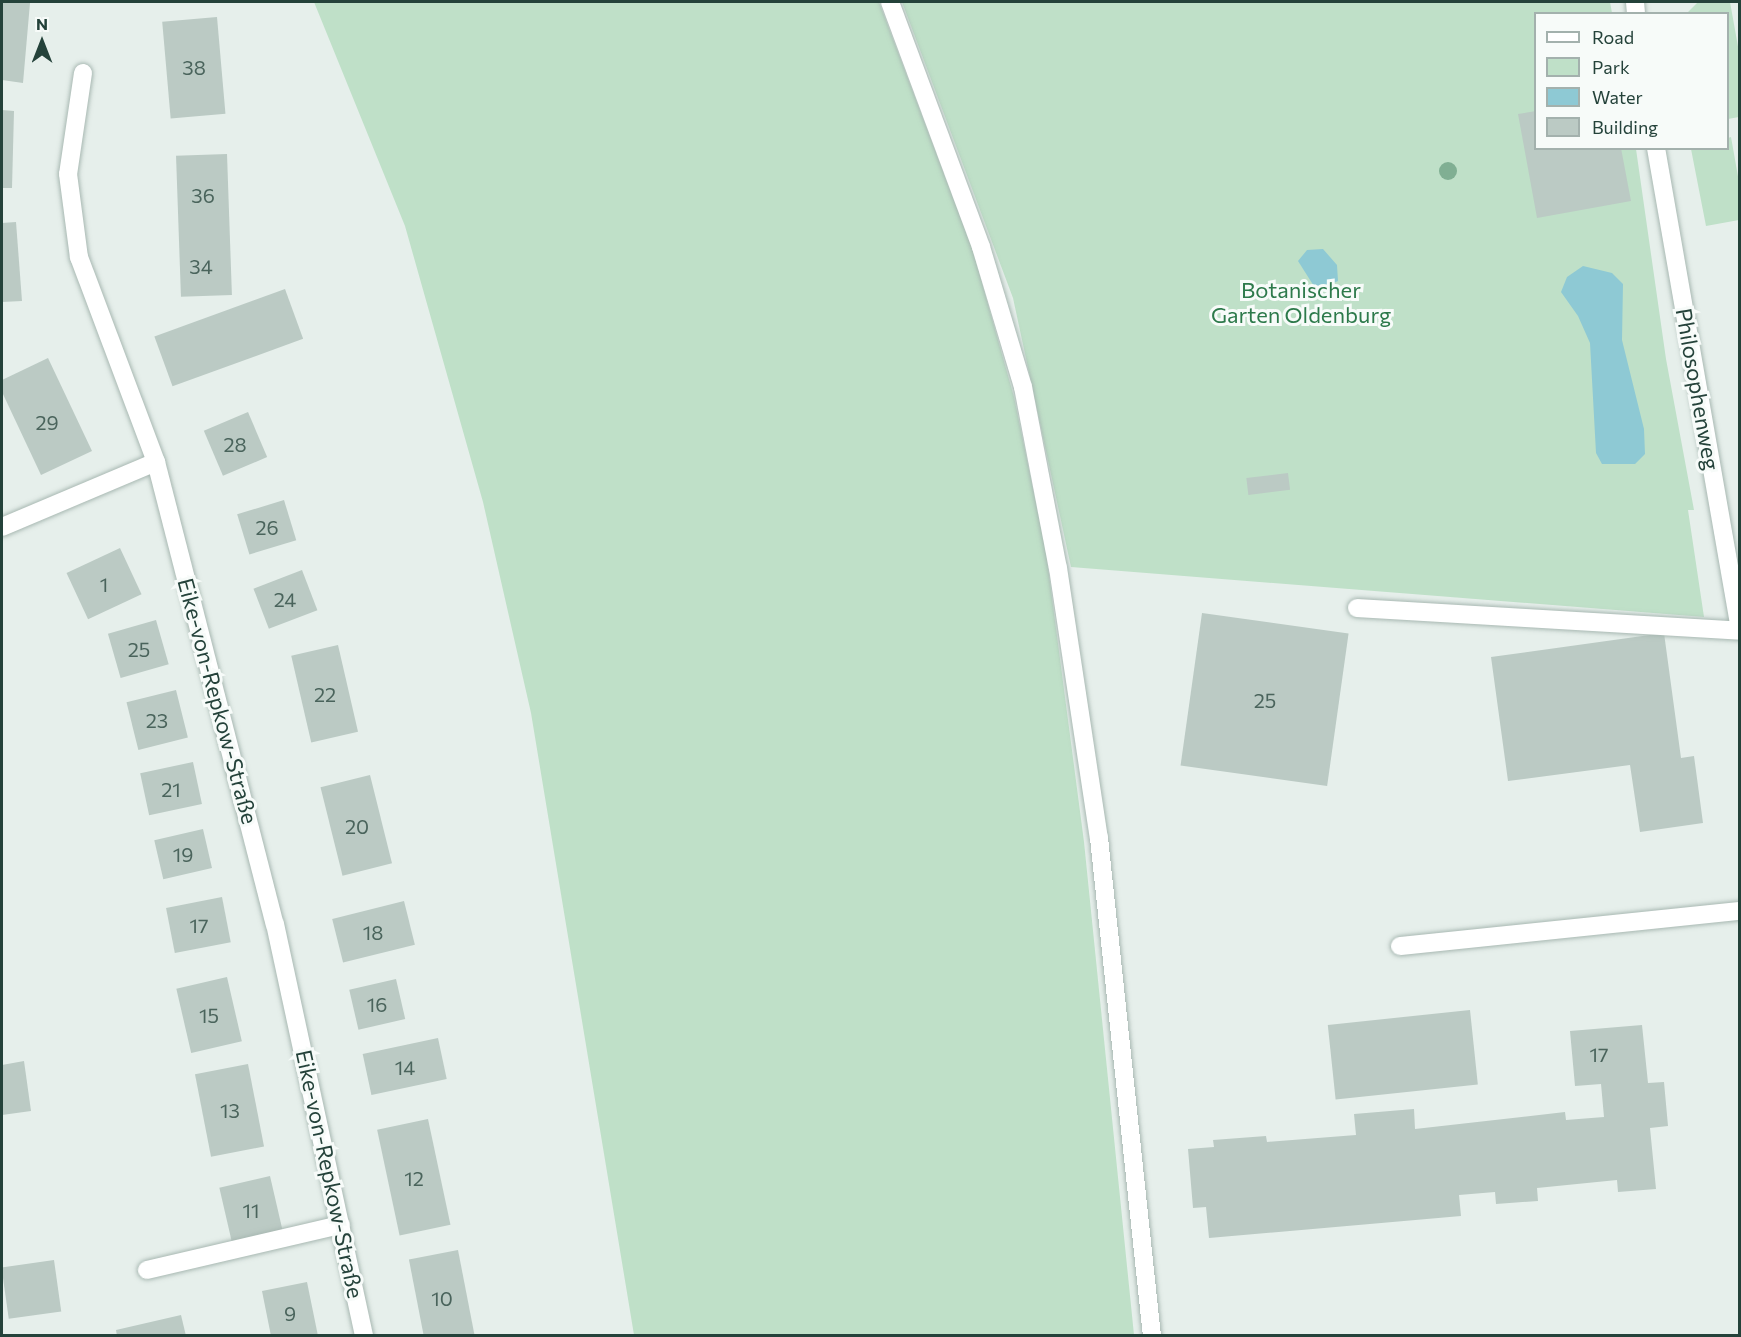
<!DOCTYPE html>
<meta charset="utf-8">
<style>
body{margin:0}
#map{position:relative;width:1741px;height:1337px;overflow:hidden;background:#e6efeb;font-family:Commissioner,sans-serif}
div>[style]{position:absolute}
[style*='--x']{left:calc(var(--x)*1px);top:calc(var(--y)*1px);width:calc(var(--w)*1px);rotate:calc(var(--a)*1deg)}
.green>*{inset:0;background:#bfe0c8}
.water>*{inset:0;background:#8ec9d4}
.building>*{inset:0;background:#bbcac4;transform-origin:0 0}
.roads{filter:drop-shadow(0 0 2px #a8b8b2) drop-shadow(0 0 2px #a8b8b2)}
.minor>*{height:18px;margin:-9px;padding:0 9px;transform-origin:9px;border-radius:9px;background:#fff}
.trees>*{width:18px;height:18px;margin:-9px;border-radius:50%;background:#80af93}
span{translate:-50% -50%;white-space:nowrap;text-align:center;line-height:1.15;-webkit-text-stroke:6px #f7fbf9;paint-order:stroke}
.number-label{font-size:20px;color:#4a645c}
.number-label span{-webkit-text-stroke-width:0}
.park-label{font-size:22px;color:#2d7a4b}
.street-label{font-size:22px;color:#24423a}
.frame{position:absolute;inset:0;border:3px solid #24423a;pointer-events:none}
.legend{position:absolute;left:1534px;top:12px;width:195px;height:138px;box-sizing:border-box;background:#f7fbf9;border:2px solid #a3b1ad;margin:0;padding:8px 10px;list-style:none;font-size:18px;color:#24423a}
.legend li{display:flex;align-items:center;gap:12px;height:30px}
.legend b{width:30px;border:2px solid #a3b1ad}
.north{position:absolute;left:12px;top:12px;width:60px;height:60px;-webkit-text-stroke:4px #f7fbf9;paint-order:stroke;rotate:0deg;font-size:16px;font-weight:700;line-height:24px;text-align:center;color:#24423a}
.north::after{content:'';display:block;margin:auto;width:21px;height:27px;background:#24423a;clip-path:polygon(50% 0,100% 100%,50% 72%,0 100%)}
</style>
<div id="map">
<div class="green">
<div style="clip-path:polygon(314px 2px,879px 2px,973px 251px,1014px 397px,1046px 552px,1084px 842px,1134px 1335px,634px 1335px,531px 713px,483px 502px,405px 226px)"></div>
<div style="clip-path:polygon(902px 2px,1610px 2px,1612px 13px,1536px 14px,1536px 148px,1636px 149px,1666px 359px,1694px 510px,1688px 510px,1704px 617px,1071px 567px,1013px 298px)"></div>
<div style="clip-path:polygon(1698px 2px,1730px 2px,1739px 52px,1739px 117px,1728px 119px,1728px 14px,1687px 13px)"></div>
<div style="clip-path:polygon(1731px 137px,1739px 182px,1739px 220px,1706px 226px,1691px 149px,1728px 148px,1728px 138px)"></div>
</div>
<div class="water">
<div style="clip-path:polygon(1323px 249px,1337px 265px,1338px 281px,1317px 291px,1298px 261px,1307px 250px)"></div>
<div style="clip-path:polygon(1583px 266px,1612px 273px,1623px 284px,1622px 340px,1644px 429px,1645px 454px,1635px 464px,1602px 464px,1596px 453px,1590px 343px,1578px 316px,1561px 292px,1567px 277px)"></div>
</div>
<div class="building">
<div style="clip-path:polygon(2px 2px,30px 3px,23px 83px,2px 80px)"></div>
<div style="left:217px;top:17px;width:97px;height:55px;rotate:85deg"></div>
<div style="clip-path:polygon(2px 110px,14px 111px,12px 188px,2px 188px)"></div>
<div style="clip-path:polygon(1536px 111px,1536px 148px,1621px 148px,1631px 201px,1537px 218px,1518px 114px)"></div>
<div style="left:227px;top:154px;width:141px;height:51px;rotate:88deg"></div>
<div style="clip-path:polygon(16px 222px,22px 301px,2px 302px,2px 223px)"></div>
<div style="left:285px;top:289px;width:53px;height:139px;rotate:70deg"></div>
<div style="clip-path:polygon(48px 358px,92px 451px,41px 475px,2px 392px,2px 380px)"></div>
<div style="left:248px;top:412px;width:49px;height:48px;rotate:67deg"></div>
<div style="left:1288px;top:473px;width:17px;height:42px;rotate:83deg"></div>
<div style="left:284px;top:500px;width:42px;height:49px;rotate:73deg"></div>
<div style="left:120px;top:548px;width:51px;height:59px;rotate:65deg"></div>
<div style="left:302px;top:570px;width:43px;height:52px;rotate:69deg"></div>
<div style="left:1202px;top:613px;width:148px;height:154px;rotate:8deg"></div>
<div style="left:156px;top:620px;width:46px;height:50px;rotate:74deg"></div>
<div style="clip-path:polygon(1664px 633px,1681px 758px,1694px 756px,1703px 823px,1640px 832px,1630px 765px,1508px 781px,1491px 657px)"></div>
<div style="left:338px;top:645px;width:89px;height:48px;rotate:77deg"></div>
<div style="left:176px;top:690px;width:49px;height:51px;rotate:76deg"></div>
<div style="left:193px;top:762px;width:43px;height:54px;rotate:78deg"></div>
<div style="left:370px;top:775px;width:91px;height:51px;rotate:76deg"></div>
<div style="left:203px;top:829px;width:40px;height:50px;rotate:77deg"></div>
<div style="left:222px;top:897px;width:46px;height:57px;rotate:79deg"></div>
<div style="left:404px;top:901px;width:45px;height:74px;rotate:76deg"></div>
<div style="left:227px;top:977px;width:66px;height:52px;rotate:77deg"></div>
<div style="left:396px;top:979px;width:41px;height:48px;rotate:77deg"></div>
<div style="left:1470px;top:1010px;width:75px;height:143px;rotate:84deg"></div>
<div style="clip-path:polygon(1642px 1025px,1648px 1083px,1664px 1082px,1668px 1126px,1650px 1128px,1656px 1189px,1618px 1192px,1617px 1180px,1537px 1188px,1538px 1201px,1496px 1204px,1495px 1192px,1459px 1195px,1461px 1216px,1209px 1238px,1206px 1207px,1193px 1208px,1188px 1149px,1214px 1147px,1213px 1140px,1266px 1136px,1267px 1142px,1356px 1135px,1354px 1114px,1414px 1109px,1415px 1129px,1565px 1112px,1566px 1120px,1604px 1117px,1601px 1084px,1575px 1086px,1570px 1031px)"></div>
<div style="left:438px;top:1038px;width:42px;height:77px;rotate:78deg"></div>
<div style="clip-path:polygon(24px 1061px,31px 1111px,2px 1115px,2px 1065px)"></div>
<div style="left:248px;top:1064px;width:84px;height:54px;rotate:79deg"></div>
<div style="left:428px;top:1119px;width:108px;height:52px;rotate:78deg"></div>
<div style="left:270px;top:1176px;width:57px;height:52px;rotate:77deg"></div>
<div style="left:458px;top:1250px;width:88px;height:50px;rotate:79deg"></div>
<div style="left:54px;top:1260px;width:52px;height:53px;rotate:82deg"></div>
<div style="clip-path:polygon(307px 1282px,318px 1336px,271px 1336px,262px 1291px)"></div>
<div style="clip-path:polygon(181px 1315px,186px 1336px,117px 1336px,116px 1330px)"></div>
</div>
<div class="roads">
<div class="minor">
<div style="--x:890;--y:2;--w:261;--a:69.6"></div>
<div style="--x:981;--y:247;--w:146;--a:73.3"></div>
<div style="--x:1023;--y:387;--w:184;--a:79.1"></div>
<div style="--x:1058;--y:568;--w:273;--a:81.4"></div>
<div style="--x:1099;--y:838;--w:501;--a:83.93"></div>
<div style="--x:1635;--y:2;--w:12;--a:85"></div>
<div style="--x:83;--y:73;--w:102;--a:98.4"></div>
<div style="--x:68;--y:174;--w:84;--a:82.5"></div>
<div style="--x:79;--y:257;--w:219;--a:69.4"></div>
<div style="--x:156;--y:462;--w:477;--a:75.6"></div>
<div style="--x:275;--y:924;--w:422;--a:77.8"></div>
<div style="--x:1656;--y:148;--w:489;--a:80.1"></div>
<div style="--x:2;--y:527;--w:167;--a:-22.9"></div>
<div style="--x:1357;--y:608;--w:384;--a:3.4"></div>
<div style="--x:1400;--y:946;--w:342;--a:-5.9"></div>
<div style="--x:147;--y:1270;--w:199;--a:-13.1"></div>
</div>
</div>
<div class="trees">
<div style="left:1448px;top:171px"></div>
</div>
<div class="number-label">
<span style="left:194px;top:67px">38</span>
<span style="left:203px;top:195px">36</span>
<span style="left:201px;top:266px">34</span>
<span style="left:47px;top:422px">29</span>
<span style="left:235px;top:444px">28</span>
<span style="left:267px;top:527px">26</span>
<span style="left:104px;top:584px">1</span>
<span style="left:285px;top:599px">24</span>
<span style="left:139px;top:649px">25</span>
<span style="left:325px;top:694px">22</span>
<span style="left:1265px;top:700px">25</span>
<span style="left:157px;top:720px">23</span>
<span style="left:171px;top:789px">21</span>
<span style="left:357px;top:826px">20</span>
<span style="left:183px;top:854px">19</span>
<span style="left:199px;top:925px">17</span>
<span style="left:373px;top:932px">18</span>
<span style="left:377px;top:1004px">16</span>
<span style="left:209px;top:1015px">15</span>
<span style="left:1599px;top:1054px">17</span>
<span style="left:405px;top:1067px">14</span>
<span style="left:230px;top:1110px">13</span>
<span style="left:414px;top:1178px">12</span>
<span style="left:251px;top:1210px">11</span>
<span style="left:442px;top:1298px">10</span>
<span style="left:290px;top:1313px">9</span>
</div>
<div class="park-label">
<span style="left:1301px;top:302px">Botanischer<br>Garten Oldenburg</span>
</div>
<div class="street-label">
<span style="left:1698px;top:389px;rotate:80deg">Philosophenweg</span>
<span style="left:218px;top:701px;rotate:75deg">Eike-von-Repkow-Straße</span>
<span style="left:330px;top:1174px;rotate:78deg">Eike-von-Repkow-Straße</span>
</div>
<div class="frame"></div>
<ul class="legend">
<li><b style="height:8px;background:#fff"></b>Road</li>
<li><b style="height:16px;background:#bfe0c8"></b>Park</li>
<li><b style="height:16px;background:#8ec9d4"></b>Water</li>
<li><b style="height:16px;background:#bbcac4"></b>Building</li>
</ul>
<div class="north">N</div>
</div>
